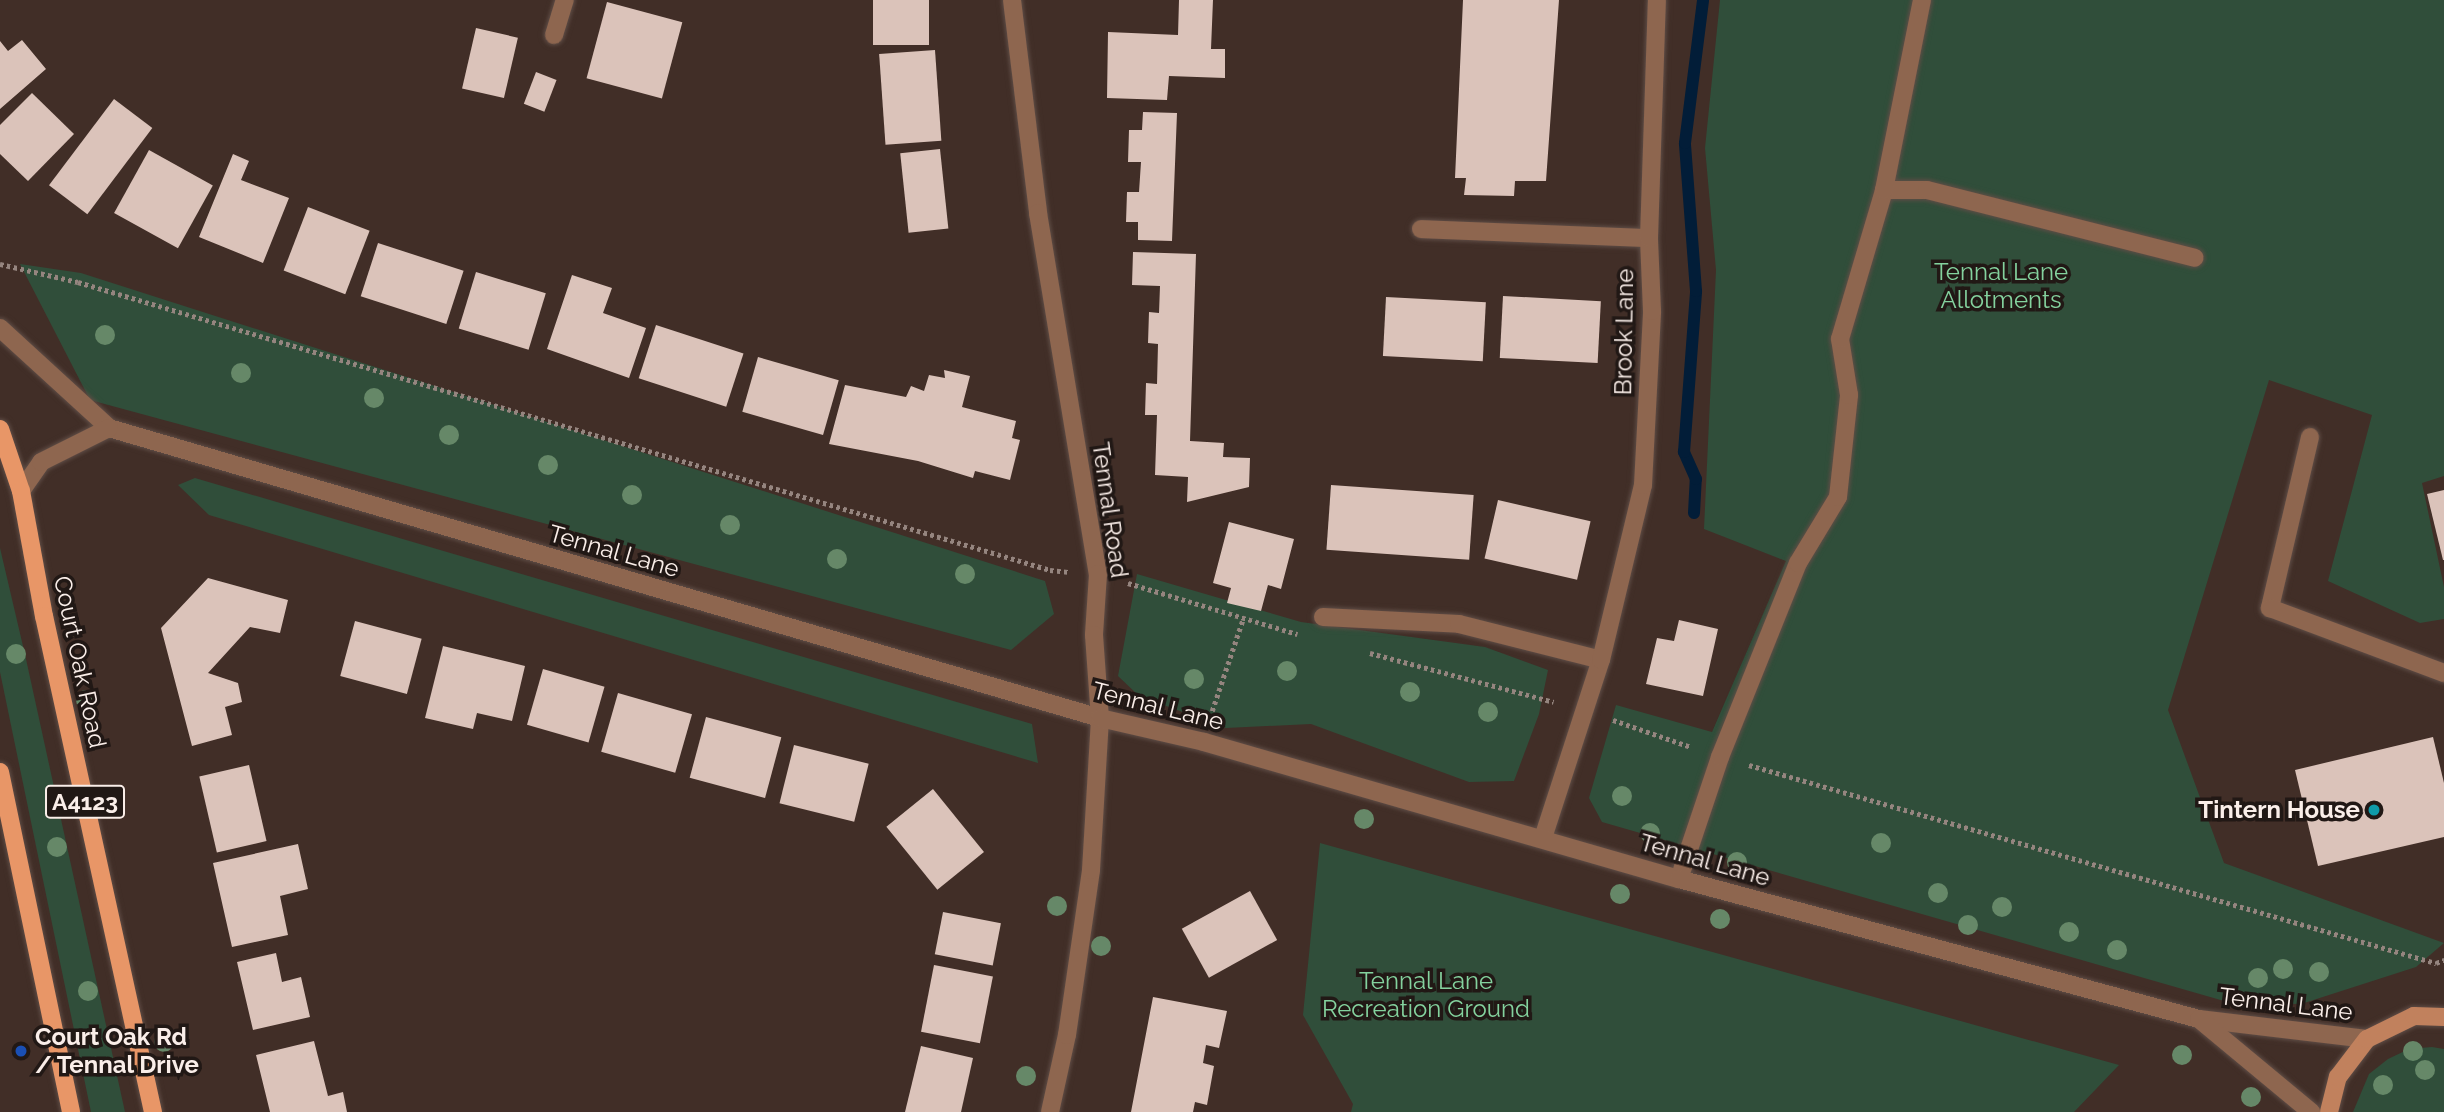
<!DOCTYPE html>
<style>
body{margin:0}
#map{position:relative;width:2444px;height:1112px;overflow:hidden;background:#412e27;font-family:Raleway,sans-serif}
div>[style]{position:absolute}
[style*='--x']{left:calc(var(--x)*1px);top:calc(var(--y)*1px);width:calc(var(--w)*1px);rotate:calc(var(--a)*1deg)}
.green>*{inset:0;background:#304e3a}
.stream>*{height:12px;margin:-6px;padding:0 6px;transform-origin:6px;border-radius:6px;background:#021d38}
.building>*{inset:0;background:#dbc3ba;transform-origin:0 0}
.path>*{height:4.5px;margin-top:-2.25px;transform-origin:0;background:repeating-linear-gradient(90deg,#95857f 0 3.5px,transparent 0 7px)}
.roads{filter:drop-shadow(0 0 2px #5f4d46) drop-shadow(0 0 2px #5f4d46)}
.service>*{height:18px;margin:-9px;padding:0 9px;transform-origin:9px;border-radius:9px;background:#8e664f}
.minor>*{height:18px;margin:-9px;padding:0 9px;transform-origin:9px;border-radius:9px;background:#8e664f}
.tertiary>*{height:18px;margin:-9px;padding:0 9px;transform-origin:9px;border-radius:9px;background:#8e664f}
.secondary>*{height:18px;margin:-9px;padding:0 9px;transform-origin:9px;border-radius:9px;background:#c1815d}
.primary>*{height:18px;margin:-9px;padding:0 9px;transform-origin:9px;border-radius:9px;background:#e89667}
.trees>*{width:20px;height:20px;margin:-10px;border-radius:50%;background:#668868}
.dots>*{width:19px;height:19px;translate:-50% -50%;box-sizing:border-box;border:4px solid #211815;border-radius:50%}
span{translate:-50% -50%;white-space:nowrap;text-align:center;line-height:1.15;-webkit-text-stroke:7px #211815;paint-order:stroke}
.shield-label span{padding:2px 5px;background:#211815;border:2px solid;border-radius:5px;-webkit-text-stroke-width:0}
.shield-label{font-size:23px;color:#faeee9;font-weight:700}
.park-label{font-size:24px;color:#84d29e}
.street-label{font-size:24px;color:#faeee9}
.poi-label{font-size:24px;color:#faeee9;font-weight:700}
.right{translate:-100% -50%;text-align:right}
.left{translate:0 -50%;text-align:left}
</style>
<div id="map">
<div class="green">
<div style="clip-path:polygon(1720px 0,2444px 0,2444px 476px,2422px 483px,2444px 587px,2444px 619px,2420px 623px,2328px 581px,2372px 415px,2269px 380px,2168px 710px,2224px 863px,2444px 943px,2416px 967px,2301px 1004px,2231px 1003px,1602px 822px,1589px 798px,1616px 705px,1712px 732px,1786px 561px,1704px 529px,1716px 270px,1705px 148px)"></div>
<div style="clip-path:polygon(20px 264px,81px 273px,1045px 581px,1054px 614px,1011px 650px,90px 400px)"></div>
<div style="clip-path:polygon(195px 478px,1032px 724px,1038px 763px,209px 515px,178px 485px)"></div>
<div style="clip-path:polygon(0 548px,26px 659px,125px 1112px,91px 1112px,0 672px)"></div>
<div style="clip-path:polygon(1137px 574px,1301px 622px,1485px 647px,1548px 670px,1539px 714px,1514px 781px,1469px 782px,1311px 724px,1226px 728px,1139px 696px,1118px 676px)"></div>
<div style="clip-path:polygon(1320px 843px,2119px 1065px,2074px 1112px,1351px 1112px,1353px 1104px,1303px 1015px)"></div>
<div style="clip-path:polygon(2432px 1047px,2444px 1049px,2444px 1112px,2353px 1112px,2369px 1074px,2388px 1059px,2409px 1049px)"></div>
</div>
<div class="stream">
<div style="--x:1694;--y:513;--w:34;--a:-87"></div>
<div style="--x:1696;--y:479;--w:30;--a:-114"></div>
<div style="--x:1684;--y:452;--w:161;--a:-85.7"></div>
<div style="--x:1696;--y:291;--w:148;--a:-94.3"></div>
<div style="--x:1685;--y:143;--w:144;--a:-82.8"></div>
</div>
<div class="building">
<div style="left:873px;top:0;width:56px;height:45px"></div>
<div style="clip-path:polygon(1179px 0,1213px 0,1211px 49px,1225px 49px,1225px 78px,1169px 76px,1167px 100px,1107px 98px,1108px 32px,1178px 35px)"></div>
<div style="clip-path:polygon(1463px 0,1559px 0,1546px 181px,1515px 181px,1514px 196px,1464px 195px,1466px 178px,1455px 178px)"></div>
<div style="left:607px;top:2px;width:78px;height:79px;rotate:15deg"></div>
<div style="left:476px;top:28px;width:43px;height:62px;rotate:13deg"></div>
<div style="clip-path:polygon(22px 40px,46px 69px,0 109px,0 41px,8px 51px)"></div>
<div style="left:935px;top:50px;width:91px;height:56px;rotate:86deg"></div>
<div style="left:536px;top:72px;width:22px;height:34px;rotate:21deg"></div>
<div style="clip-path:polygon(32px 93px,74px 134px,28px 181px,0 154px,0 125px)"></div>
<div style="left:114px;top:99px;width:48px;height:108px;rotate:37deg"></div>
<div style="clip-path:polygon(1143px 112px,1177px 113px,1172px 241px,1138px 240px,1138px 222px,1126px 222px,1127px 192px,1139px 192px,1141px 162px,1128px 162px,1129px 130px,1142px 130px)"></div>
<div style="left:940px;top:149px;width:80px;height:40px;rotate:84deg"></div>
<div style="left:149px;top:150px;width:73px;height:72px;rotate:29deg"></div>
<div style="clip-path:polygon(233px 154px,249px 161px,241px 180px,289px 198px,263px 263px,199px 237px)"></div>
<div style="left:308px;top:207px;width:66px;height:68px;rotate:21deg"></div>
<div style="left:378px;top:243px;width:90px;height:56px;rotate:18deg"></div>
<div style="clip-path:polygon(1133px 252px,1196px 254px,1190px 441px,1224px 443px,1223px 457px,1250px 458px,1249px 487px,1187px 502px,1188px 477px,1155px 475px,1157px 415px,1145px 415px,1146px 383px,1157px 384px,1158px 344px,1148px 343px,1149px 312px,1159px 313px,1160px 286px,1132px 285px)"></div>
<div style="left:476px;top:272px;width:73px;height:59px;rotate:17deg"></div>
<div style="clip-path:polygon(572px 275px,612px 288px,603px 313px,646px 328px,629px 378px,547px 349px)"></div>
<div style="left:1503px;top:296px;width:98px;height:62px;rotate:3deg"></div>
<div style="left:1386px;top:297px;width:100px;height:59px;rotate:3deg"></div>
<div style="left:656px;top:325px;width:92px;height:56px;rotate:18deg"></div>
<div style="left:758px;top:357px;width:84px;height:57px;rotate:16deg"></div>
<div style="clip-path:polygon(944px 370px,970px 376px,962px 407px,1016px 421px,1012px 438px,1020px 440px,1010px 480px,975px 471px,973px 478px,918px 461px,829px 444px,845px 385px,906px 397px,911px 386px,924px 391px,929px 375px,945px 378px)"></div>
<div style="left:1331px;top:485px;width:143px;height:65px;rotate:4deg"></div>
<div style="clip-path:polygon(2444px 490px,2444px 560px,2443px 560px,2427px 494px)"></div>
<div style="left:1498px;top:500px;width:95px;height:60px;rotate:13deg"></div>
<div style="clip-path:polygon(1229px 522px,1294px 539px,1281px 589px,1268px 585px,1261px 611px,1227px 603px,1231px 588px,1213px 583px)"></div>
<div style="clip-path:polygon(208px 578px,288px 600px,280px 633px,250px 627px,208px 673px,238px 683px,242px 702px,225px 707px,232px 735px,192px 746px,161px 628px)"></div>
<div style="clip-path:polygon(1679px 620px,1718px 629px,1703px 696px,1646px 684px,1657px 638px,1674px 641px)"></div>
<div style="left:355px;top:621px;width:69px;height:57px;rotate:15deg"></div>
<div style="clip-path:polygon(443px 646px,525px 666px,512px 721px,477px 713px,473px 729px,425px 718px)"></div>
<div style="left:543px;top:669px;width:64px;height:58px;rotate:16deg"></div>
<div style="left:618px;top:693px;width:77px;height:61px;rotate:16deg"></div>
<div style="left:706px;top:717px;width:78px;height:63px;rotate:15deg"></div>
<div style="clip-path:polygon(2433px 737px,2444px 783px,2444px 837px,2318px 866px,2295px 770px)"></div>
<div style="left:794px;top:745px;width:77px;height:60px;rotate:14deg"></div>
<div style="left:249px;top:765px;width:78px;height:51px;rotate:77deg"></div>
<div style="left:933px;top:789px;width:81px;height:60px;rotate:51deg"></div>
<div style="clip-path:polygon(298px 844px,308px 889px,280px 896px,288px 935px,232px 947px,213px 863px)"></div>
<div style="left:1250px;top:891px;width:56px;height:78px;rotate:61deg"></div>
<div style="left:943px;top:912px;width:59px;height:43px;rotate:11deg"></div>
<div style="clip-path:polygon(276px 953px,282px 982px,301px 977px,310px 1017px,253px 1030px,237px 962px)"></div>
<div style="left:934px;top:965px;width:60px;height:68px;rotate:11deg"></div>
<div style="clip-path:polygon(1153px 997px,1227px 1011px,1219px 1048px,1206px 1045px,1203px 1063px,1214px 1066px,1207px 1105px,1195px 1102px,1193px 1112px,1131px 1112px)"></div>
<div style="clip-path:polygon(314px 1041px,328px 1096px,343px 1092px,347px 1112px,270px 1112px,256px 1055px)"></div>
<div style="clip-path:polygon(921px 1046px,973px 1058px,961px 1112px,905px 1112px)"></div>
</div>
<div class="path">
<div style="--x:0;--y:264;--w:80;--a:13"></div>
<div style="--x:78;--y:282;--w:1014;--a:16.5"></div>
<div style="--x:1050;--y:570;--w:18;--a:6"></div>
<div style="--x:1128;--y:583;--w:177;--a:16.8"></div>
<div style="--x:1370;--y:653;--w:190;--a:14.9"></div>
<div style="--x:1212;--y:711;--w:97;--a:-71.4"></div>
<div style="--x:1613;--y:720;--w:83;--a:19.1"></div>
<div style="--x:1749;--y:765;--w:715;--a:16.08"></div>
<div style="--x:2436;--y:963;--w:9;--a:-21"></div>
</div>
<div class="roads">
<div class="service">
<div style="--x:554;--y:35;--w:37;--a:-73"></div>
<div style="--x:1884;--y:190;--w:43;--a:0"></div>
<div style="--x:1927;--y:190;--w:276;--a:14.2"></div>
<div style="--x:2310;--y:437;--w:176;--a:103.2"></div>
<div style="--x:2270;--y:608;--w:186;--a:20.5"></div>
<div style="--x:1679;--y:879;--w:129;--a:-71.4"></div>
<div style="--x:1720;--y:757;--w:209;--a:-68.1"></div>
<div style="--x:1798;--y:563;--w:77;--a:-58.8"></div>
<div style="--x:1838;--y:497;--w:103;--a:-83.8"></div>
<div style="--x:1849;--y:395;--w:57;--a:-99.1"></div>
<div style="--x:1840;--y:339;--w:155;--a:-73.5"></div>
<div style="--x:1884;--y:190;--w:194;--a:-78.7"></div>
</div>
<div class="minor">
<div style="--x:1421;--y:229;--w:228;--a:2.3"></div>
<div style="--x:1323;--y:617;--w:136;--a:2.9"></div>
<div style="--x:1459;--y:624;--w:146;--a:14.2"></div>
<div style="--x:1543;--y:838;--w:187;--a:-72"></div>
<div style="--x:1601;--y:660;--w:180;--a:-76.5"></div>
<div style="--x:1643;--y:485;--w:174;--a:-87"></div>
<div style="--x:1652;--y:311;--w:73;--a:-92.4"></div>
<div style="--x:1649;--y:238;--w:238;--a:-88.1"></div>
<div style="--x:1050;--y:1112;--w:79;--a:-77.6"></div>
<div style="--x:1067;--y:1035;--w:167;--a:-81.7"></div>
<div style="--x:1091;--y:870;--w:152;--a:-86.6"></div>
</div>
<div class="tertiary">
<div style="--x:1012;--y:0;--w:215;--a:83"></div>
<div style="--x:1038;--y:213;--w:366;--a:80.6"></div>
<div style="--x:1098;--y:574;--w:61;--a:93.8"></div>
<div style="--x:1094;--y:635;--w:83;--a:85.9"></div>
<div style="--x:0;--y:328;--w:148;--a:42.5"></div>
<div style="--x:109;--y:428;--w:1033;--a:16.31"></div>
<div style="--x:1100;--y:718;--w:107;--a:13"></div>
<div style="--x:1204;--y:742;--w:494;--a:16.1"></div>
<div style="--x:1679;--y:879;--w:539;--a:15.07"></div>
<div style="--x:2199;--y:1019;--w:169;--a:6.8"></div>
<div style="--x:21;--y:491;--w:35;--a:-55"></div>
<div style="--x:41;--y:462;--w:76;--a:-26.6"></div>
<div style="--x:2199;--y:1019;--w:146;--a:39.7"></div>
</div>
<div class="secondary">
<div style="--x:2329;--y:1112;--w:36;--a:-76"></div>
<div style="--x:2338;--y:1077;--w:48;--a:-52.7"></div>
<div style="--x:2367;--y:1039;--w:52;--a:-26.1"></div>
<div style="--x:2414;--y:1016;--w:30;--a:2"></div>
</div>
<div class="primary">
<div style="--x:0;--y:429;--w:65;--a:71.3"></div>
<div style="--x:21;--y:491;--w:127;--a:79.6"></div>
<div style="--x:44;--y:616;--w:508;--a:77.61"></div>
<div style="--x:0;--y:772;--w:347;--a:78.2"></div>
</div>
</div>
<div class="trees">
<div style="left:105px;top:335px"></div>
<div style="left:241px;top:373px"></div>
<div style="left:374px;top:398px"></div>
<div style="left:449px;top:435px"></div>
<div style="left:548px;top:465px"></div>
<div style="left:632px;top:495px"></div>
<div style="left:730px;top:525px"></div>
<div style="left:837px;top:559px"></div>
<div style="left:965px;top:574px"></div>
<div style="left:16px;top:654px"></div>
<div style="left:1287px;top:671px"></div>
<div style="left:1194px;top:679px"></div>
<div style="left:1410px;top:692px"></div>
<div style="left:86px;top:700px"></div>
<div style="left:1488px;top:712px"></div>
<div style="left:1622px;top:796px"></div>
<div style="left:107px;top:801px"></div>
<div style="left:1364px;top:819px"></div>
<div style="left:1650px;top:833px"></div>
<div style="left:1881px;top:843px"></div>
<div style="left:57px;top:847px"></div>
<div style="left:1737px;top:862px"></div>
<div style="left:1938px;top:893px"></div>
<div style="left:1620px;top:894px"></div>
<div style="left:1057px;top:906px"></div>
<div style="left:2002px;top:907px"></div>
<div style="left:1720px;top:919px"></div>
<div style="left:1968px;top:925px"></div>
<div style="left:2069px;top:932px"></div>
<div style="left:1101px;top:946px"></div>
<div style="left:2117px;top:950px"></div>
<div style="left:2283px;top:969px"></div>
<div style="left:2319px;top:972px"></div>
<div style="left:2258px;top:978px"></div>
<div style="left:88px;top:991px"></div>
<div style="left:164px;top:1042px"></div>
<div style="left:2413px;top:1051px"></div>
<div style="left:2182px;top:1055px"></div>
<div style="left:2425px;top:1070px"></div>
<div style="left:1026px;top:1076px"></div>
<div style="left:2383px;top:1085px"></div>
<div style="left:2251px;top:1097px"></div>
</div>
<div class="dots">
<div style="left:2374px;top:810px;background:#0f9aa8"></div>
<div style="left:21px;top:1051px;background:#1a4fb4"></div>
</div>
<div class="shield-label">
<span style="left:85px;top:802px">A4123</span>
</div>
<div class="park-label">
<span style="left:2001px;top:286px">Tennal Lane<br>Allotments</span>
<span style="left:1426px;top:995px">Tennal Lane<br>Recreation Ground</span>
</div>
<div class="street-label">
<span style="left:1624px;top:332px;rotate:-89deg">Brook Lane</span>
<span style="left:1110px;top:510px;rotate:82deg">Tennal Road</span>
<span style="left:614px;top:551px;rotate:16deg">Tennal Lane</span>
<span style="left:80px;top:662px;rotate:78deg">Court Oak Road</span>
<span style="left:1158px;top:706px;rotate:14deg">Tennal Lane</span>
<span style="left:1705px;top:860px;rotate:16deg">Tennal Lane</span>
<span style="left:2286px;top:1004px;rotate:7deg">Tennal Lane</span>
</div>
<div class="poi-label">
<span class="right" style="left:2360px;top:810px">Tintern House</span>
<span class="left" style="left:35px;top:1051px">Court Oak Rd<br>/ Tennal Drive</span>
</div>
</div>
